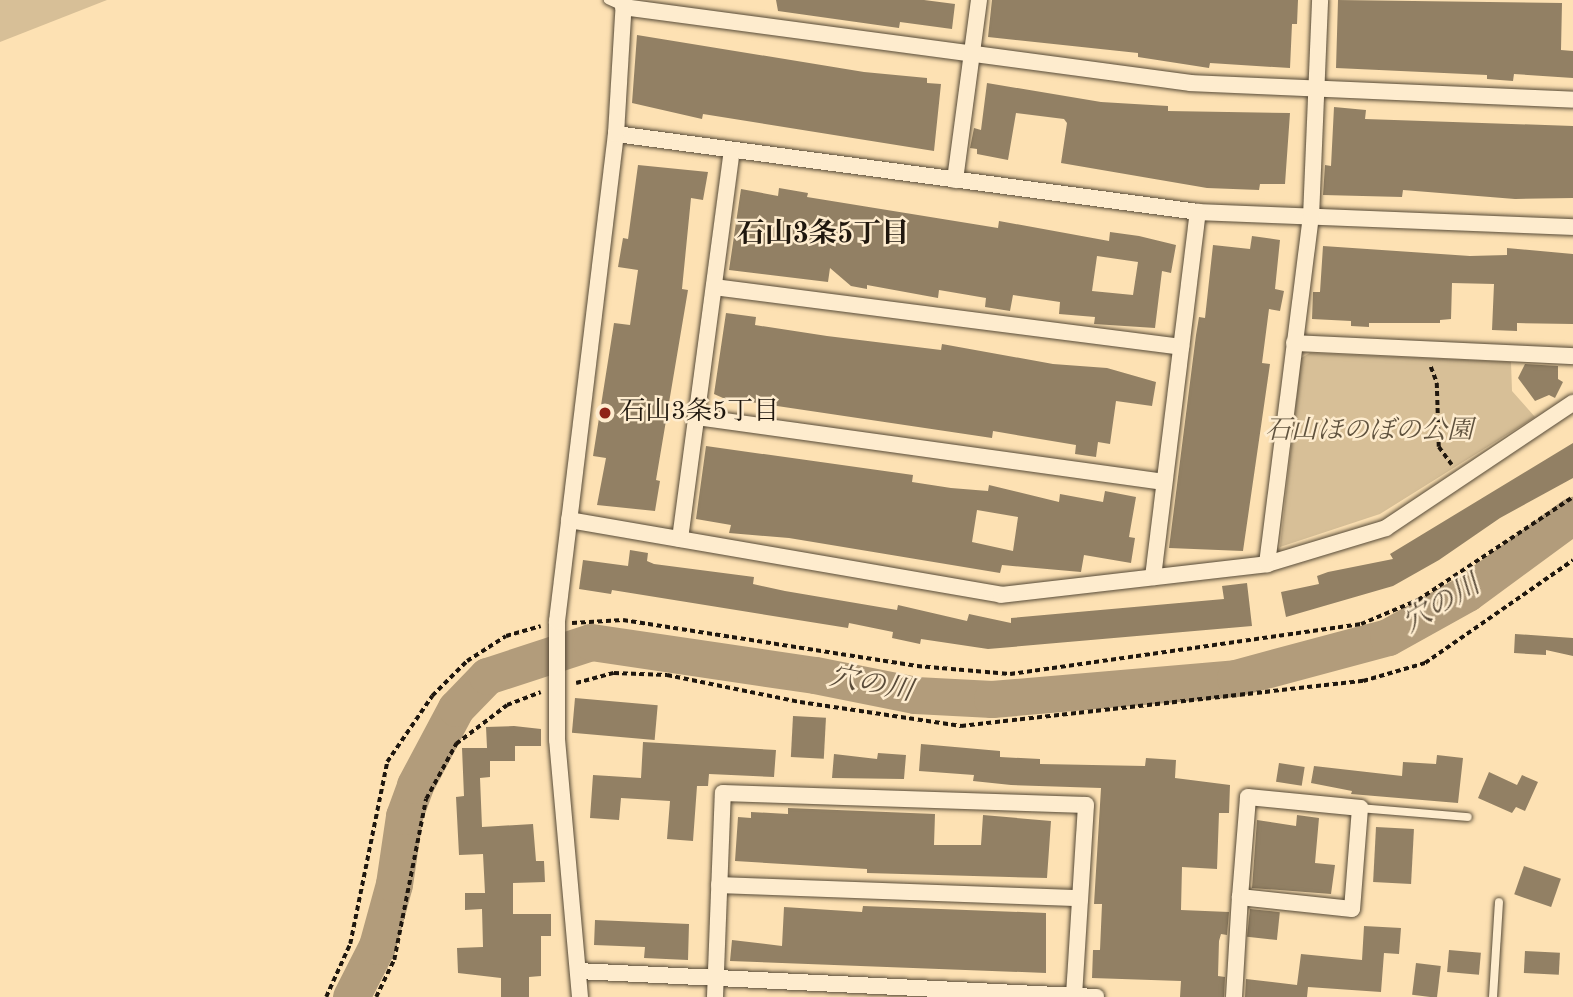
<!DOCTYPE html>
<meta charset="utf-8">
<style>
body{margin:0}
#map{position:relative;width:1573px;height:997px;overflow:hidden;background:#fde1b3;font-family:"Old Standard TT","Noto Serif JP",serif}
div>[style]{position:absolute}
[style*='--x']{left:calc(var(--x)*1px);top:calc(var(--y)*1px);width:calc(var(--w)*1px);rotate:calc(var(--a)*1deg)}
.green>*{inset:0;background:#d7bf97}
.river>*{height:37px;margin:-18.5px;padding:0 18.5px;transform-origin:18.5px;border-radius:18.5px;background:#b29c7b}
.building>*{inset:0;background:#928064;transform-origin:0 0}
.path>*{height:3.5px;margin-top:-1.75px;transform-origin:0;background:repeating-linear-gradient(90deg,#1f170e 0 5px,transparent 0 8.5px)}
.roads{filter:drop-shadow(0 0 2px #564a37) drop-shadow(0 0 2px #564a37)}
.lane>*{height:8px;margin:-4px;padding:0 4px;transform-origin:4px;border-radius:4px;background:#feecce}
.street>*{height:16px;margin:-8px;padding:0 8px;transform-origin:8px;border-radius:8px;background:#feecce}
.dots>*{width:19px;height:19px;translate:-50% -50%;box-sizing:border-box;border:4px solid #feecce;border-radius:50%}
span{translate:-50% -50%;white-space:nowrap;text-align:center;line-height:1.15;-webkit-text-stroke:5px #feecce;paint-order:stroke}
.poi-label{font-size:26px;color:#1f170e}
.left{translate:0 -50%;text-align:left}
.park-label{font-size:26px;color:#5f523e;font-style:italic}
.neighbourhood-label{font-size:28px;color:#1f170e;font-weight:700}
.water-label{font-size:28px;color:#5a4c3a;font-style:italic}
</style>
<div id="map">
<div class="green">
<div style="clip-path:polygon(0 0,107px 0,0 42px)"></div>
<div style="clip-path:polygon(1310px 353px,1511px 362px,1512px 391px,1535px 417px,1380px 514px,1280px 547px,1301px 358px)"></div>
</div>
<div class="river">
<div style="--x:351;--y:997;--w:57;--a:-63"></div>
<div style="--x:377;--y:946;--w:64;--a:-74.7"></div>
<div style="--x:394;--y:884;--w:69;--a:-81.6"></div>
<div style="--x:404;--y:816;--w:33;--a:-70"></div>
<div style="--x:415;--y:785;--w:87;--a:-62"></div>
<div style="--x:456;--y:708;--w:45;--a:-45.9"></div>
<div style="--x:487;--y:676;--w:109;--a:-18.1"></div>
<div style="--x:591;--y:642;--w:226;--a:8.4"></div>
<div style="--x:815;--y:675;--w:102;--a:11.3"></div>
<div style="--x:915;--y:695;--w:77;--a:3"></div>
<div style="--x:992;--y:699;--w:244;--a:-4.9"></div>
<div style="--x:1235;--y:678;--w:158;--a:-15"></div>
<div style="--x:1388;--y:637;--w:90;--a:-29.1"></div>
<div style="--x:1467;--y:593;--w:132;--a:-36.3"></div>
</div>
<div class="building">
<div style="clip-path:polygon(776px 0,924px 0,955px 4px,952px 29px,900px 22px,899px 28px,778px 11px)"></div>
<div style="clip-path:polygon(992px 0,1298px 0,1297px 24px,1292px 24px,1290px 68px,1210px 63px,1209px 68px,1138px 57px,1138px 53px,988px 37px)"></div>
<div style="clip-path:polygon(1338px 0,1562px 3px,1561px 50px,1573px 51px,1573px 78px,1514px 74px,1513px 81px,1487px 79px,1487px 75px,1336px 68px)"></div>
<div style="clip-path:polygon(637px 35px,864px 72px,927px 78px,927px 83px,941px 84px,934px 151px,703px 114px,702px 119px,632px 103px)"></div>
<div style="clip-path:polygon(987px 83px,1101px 102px,1168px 106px,1168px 111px,1290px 113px,1285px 184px,1260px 184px,1259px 190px,1207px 188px,1061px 163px,1067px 123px,1064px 119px,1016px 113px,1008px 160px,977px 154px,977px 149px,970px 148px,974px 128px,981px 130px)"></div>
<div style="clip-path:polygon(1334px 107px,1366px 110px,1365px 119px,1573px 126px,1573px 198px,1515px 199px,1403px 190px,1402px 197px,1323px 195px,1325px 165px,1331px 166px)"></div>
<div style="clip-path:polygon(638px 165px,708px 172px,703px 200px,691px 198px,682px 289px,688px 290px,656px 480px,660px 481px,655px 511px,597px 505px,606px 458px,593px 456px,614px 323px,630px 325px,638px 270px,618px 267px,623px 238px,628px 239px)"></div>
<div style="clip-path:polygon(evenodd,779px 188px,808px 193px,807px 197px,998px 228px,999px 221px,1109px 241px,1110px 232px,1139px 236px,1176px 245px,1171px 273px,1162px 271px,1155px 328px,1094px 324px,1095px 317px,1059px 314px,1060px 302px,1013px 295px,1010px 311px,985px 307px,986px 298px,939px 290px,938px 298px,867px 285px,867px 289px,851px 286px,830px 268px,828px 282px,729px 270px,741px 189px,778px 196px,779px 188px,1097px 256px,1138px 262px,1133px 295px,1092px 291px,1097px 256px)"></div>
<div style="clip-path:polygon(1252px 236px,1280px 240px,1275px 289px,1284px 291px,1280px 311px,1269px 309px,1262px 363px,1270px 364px,1243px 551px,1169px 548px,1196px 335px,1199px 317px,1205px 318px,1213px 245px,1250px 249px)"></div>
<div style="clip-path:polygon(1323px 246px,1470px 256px,1507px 255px,1507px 248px,1573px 254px,1573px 324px,1517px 323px,1517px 331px,1492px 330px,1494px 284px,1452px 283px,1451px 319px,1440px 320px,1440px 323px,1369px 323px,1369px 327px,1351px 326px,1351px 321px,1312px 319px,1313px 292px,1320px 292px)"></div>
<div style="clip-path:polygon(726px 313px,756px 317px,755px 325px,827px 336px,941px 350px,942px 344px,1053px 364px,1107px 368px,1156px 382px,1152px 406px,1116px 401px,1110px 444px,1098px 442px,1096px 457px,1075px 454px,1076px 445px,993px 431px,992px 438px,723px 398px,714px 394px)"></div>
<div style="clip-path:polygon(1525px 364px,1558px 366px,1558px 379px,1563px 382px,1555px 398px,1549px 395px,1535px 401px,1518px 378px)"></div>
<div style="clip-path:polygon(1573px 443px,1573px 478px,1500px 518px,1439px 560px,1393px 586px,1286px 617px,1281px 592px,1319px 584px,1317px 576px,1328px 572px,1393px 559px,1390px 554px)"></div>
<div style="clip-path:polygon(evenodd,706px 446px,913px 475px,912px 482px,951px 488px,988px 491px,989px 485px,1059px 502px,1060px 494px,1103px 502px,1105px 491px,1136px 497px,1129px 537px,1135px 538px,1131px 563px,1084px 555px,1081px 572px,1002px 565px,1000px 573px,789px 538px,729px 533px,731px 525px,696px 519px,706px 446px,977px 510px,1018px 517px,1013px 551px,972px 542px,977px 510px)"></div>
<div style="clip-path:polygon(630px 550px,648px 553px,647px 561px,654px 564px,754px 577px,753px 584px,785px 591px,897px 610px,898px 605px,967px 621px,969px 614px,1011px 623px,1011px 618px,1224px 599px,1222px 586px,1247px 583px,1252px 626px,988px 649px,921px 639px,920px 644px,892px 638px,893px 632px,849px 623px,848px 628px,612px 590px,611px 594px,579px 589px,583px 560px,628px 566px)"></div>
<div style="clip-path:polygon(1515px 634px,1573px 638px,1573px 656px,1546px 650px,1546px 655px,1514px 653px)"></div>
<div style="left:575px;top:698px;width:83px;height:35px;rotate:5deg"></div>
<div style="left:793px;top:716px;width:33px;height:41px;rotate:3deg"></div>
<div style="clip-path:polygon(514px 726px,541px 729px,541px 746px,515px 746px,515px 761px,490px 761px,490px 777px,480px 778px,482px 827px,533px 824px,536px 861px,544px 861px,545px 882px,513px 883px,513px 914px,551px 914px,551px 936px,541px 936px,541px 976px,529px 977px,529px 997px,501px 997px,501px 978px,458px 973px,457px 948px,483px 947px,482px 909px,465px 910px,465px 893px,485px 893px,483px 854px,459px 855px,456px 797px,464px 796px,462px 748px,487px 748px,486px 727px)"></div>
<div style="clip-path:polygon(643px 742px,776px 750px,774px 777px,709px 774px,708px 786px,697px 786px,693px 841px,667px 839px,670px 801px,621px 798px,619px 820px,590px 818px,593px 775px,641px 778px)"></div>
<div style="clip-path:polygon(921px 744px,1000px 751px,1000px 757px,1040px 759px,1040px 764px,1145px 766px,1146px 758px,1176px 760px,1175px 778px,1230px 785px,1229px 813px,1219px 813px,1217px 869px,1182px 867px,1181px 910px,1229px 912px,1227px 935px,1221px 934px,1219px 941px,1218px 976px,1225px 977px,1224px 997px,1180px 997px,1181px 981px,1092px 978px,1093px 950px,1100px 950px,1102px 904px,1094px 904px,1101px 788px,1011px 785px,973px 781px,974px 775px,919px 771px)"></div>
<div style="clip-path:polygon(878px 753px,906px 755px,904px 779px,832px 778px,834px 754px,877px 759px)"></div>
<div style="clip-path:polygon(1437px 755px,1463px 758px,1458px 803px,1351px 794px,1352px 791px,1311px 783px,1314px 766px,1402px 776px,1403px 762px,1436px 764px)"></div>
<div style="left:1279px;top:763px;width:26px;height:19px;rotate:9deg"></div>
<div style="clip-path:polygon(1489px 772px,1517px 785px,1522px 775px,1538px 782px,1525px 811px,1516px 807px,1512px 813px,1478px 798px)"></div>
<div style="clip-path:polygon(788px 808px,935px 814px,934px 845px,981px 845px,983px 815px,1051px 821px,1047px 878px,867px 873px,867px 869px,735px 861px,738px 817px,751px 818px,751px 812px,788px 814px)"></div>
<div style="clip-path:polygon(1297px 815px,1319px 818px,1315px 863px,1335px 865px,1331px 894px,1252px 888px,1257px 820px,1296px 826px)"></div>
<div style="left:1376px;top:827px;width:38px;height:55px;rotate:3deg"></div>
<div style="left:1524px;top:866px;width:39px;height:30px;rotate:19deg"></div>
<div style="clip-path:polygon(863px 906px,1046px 913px,1046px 973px,730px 961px,732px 940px,782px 946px,784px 907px,862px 912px)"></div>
<div style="left:1250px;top:909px;width:30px;height:28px;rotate:6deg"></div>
<div style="clip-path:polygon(595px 920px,689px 924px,688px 960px,644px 958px,645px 947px,594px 945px)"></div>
<div style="clip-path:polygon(1364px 926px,1401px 928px,1399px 954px,1384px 953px,1381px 992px,1308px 987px,1307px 997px,1245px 997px,1246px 979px,1297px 985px,1301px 954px,1362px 960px)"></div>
<div style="left:1449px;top:950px;width:32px;height:22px;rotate:5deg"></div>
<div style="left:1525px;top:951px;width:35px;height:22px;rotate:3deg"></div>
<div style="left:1416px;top:963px;width:25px;height:32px;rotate:7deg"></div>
</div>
<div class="path">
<div style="--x:1431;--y:367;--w:17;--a:69"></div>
<div style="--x:1437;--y:383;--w:64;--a:88.2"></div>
<div style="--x:1439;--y:447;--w:22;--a:54"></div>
<div style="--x:572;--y:623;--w:51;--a:-3.4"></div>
<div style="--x:623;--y:620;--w:298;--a:8.9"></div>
<div style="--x:917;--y:666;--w:93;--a:4.9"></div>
<div style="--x:1010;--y:674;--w:355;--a:-8.1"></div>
<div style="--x:1361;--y:624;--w:62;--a:-22.8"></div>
<div style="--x:1418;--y:600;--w:186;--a:-33.6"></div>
<div style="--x:576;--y:683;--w:39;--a:-15"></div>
<div style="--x:614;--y:673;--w:53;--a:2.2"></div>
<div style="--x:667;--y:675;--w:136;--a:11.5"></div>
<div style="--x:800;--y:702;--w:163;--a:8.5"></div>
<div style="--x:961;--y:726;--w:405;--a:-6.4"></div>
<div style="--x:1363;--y:681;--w:65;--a:-16.2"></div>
<div style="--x:1425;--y:663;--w:180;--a:-34.8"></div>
<div style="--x:326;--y:997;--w:58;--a:-65.6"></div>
<div style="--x:350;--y:944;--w:186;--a:-78.5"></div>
<div style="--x:387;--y:762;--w:80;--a:-55.7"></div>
<div style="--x:432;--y:696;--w:49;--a:-45"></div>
<div style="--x:467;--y:661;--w:46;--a:-32.7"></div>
<div style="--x:506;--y:636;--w:36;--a:-16"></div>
<div style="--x:376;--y:997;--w:41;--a:-64.1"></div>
<div style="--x:394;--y:960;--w:164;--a:-78.8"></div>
<div style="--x:426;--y:799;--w:63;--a:-61.4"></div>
<div style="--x:456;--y:744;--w:64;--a:-37.4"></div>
<div style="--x:507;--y:705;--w:36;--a:-21"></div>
</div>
<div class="roads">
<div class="lane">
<div style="--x:608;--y:0;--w:17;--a:25"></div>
<div style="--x:1360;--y:808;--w:108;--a:4.8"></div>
<div style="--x:1493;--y:997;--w:95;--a:-86.4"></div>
</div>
<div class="street">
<div style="--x:623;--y:7;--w:573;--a:7.62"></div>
<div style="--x:1191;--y:83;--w:382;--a:2.5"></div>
<div style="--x:616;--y:134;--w:587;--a:7.63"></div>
<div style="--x:1198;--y:212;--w:375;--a:2.3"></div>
<div style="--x:955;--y:180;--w:182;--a:-82.4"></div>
<div style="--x:714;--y:287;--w:471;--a:7.3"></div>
<div style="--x:1294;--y:343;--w:279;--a:2.7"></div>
<div style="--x:696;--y:417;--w:472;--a:7.9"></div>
<div style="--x:569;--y:520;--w:438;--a:9.8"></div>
<div style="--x:1001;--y:595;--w:268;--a:-6.6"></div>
<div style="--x:1267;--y:564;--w:124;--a:-16.8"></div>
<div style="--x:1386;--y:528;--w:225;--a:-33.8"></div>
<div style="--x:680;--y:539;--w:392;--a:-82.4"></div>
<div style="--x:1267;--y:564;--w:350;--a:-82.8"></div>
<div style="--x:1311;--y:217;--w:217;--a:-87.6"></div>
<div style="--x:1153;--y:577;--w:368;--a:-83"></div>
<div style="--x:719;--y:885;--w:361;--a:2.1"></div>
<div style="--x:578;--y:971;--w:519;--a:2.87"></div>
<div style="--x:580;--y:997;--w:258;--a:-95.1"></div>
<div style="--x:557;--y:740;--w:119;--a:-90"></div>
<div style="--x:557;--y:621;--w:491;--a:-83.1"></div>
<div style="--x:616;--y:134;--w:134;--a:-86.6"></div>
<div style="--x:715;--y:997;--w:204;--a:-87.8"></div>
<div style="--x:723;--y:793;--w:363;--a:1.9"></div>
<div style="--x:1086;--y:805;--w:192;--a:93.6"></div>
<div style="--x:1234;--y:997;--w:100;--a:-86.6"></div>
<div style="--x:1240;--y:897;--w:100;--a:-85.4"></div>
<div style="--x:1248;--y:797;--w:113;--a:5.6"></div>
<div style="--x:1360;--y:808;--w:101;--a:94.5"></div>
<div style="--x:1352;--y:909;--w:113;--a:-173.9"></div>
</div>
</div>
<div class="dots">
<div style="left:605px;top:413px;background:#8f2418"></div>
</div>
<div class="poi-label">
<span class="left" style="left:619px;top:413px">石山3条5丁目</span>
</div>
<div class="park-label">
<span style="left:1369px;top:432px">石山ほのぼの公園</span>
</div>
<div class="neighbourhood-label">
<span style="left:823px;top:235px">石山3条5丁目</span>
</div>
<div class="water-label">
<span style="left:1442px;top:605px;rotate:-31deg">穴の川</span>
<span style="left:871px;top:685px;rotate:11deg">穴の川</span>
</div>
</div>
